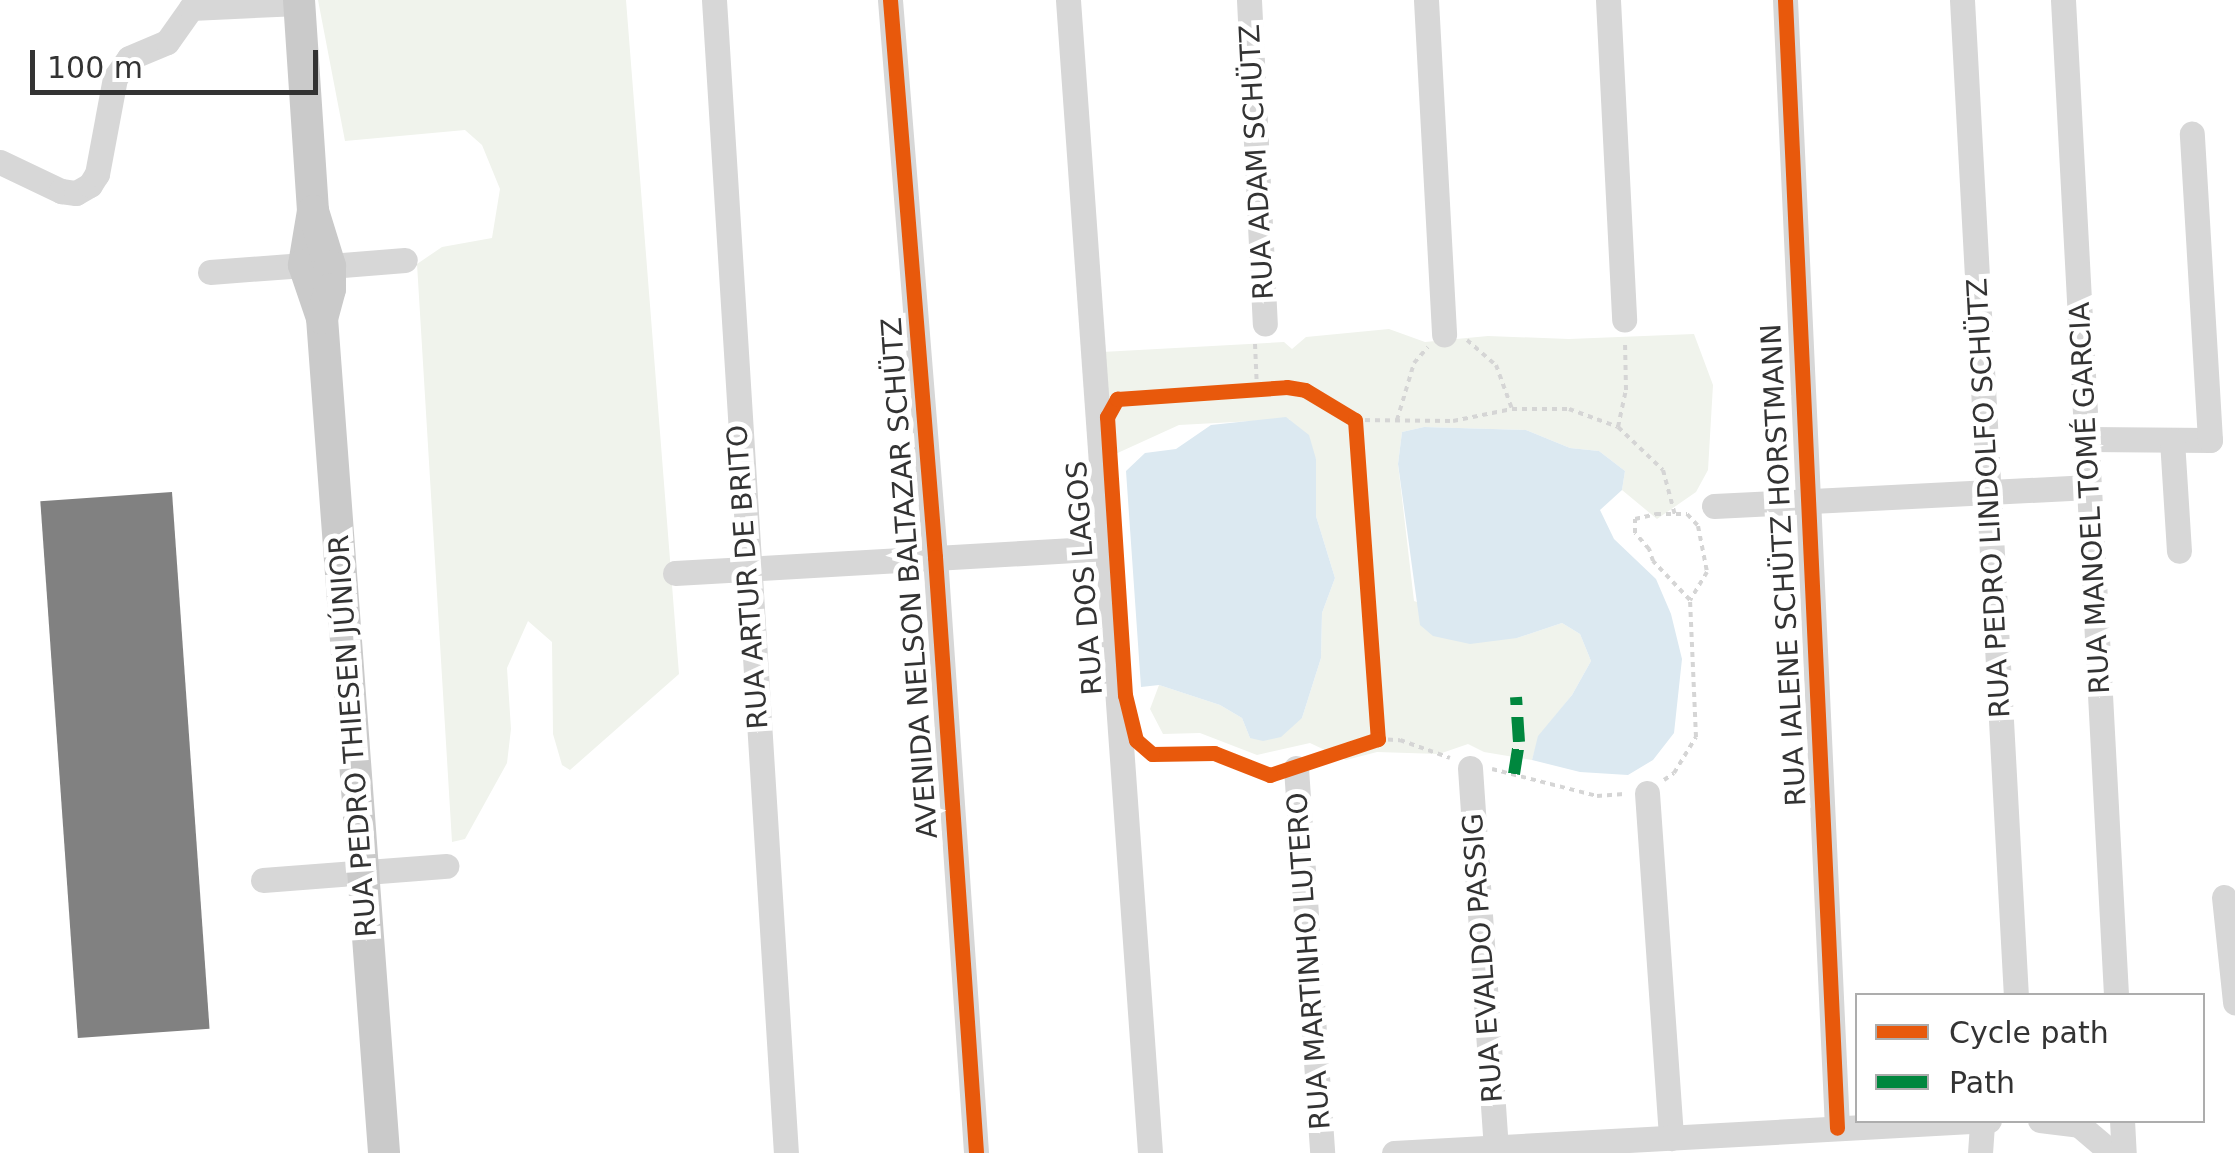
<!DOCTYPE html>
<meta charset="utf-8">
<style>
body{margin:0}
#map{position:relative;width:2235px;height:1153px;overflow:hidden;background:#fff;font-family:"DejaVu Sans",sans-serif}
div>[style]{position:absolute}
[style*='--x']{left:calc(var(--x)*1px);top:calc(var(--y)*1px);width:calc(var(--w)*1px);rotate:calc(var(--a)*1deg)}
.green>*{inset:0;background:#f0f3ec}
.water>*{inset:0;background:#dce9f1}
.building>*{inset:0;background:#818181;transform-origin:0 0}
.path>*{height:4px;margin-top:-2px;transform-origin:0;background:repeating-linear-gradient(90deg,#d5d5d5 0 5px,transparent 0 10px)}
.minor>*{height:25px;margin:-12.5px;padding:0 12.5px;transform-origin:12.5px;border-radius:12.5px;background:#d7d7d7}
.major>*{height:32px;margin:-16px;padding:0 16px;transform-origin:16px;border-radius:16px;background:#cacaca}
.quiet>*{height:12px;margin-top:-6px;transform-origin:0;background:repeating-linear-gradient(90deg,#00873e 0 25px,transparent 0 37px)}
.cycleway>*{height:15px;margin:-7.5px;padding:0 7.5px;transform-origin:7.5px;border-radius:7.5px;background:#e8590c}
span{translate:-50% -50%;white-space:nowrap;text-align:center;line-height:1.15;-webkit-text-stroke:10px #fff;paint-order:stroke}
.street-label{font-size:28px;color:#333}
.legend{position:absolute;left:1855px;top:993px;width:350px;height:130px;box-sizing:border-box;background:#fff;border:2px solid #adadad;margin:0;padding:12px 18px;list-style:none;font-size:30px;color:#333}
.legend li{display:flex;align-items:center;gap:20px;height:50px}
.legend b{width:50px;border:2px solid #adadad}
.scale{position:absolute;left:30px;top:50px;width:288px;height:45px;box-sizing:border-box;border:5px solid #333;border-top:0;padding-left:12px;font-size:30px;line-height:35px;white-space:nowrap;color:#333;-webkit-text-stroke:8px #fff;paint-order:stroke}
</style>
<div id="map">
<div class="green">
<div style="clip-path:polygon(318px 0,626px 0,679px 674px,570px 770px,562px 765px,553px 734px,552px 642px,528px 621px,507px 668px,511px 729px,507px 763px,465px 839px,452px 842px,417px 264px,442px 247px,492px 238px,500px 189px,482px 145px,465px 130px,345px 141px)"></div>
<div style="clip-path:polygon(1389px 329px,1425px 342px,1488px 336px,1569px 339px,1694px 334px,1713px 385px,1708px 470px,1696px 492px,1657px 519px,1622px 490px,1625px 471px,1599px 451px,1570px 448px,1526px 430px,1424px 427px,1402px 432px,1398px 464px,1414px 601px,1517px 638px,1562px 623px,1580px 634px,1591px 661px,1572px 695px,1539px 736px,1532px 760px,1484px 752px,1468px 744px,1439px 754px,1377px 752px,1346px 760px,1310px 743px,1257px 755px,1200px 733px,1163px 734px,1150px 709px,1159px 685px,1220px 705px,1242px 718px,1250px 738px,1302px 718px,1321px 658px,1322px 613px,1335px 578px,1316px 516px,1316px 459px,1289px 419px,1179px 425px,1111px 456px,1102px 352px,1284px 342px,1292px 349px,1306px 337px)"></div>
</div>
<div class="water">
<div style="clip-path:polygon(1286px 417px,1309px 435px,1316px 459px,1316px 516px,1335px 578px,1322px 613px,1321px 658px,1302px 718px,1281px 737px,1263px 741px,1250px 738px,1242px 718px,1220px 705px,1159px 685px,1141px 687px,1126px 471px,1145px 453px,1176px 449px,1211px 425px)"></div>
<div style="clip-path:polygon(1424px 427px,1526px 430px,1570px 448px,1599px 451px,1625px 471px,1622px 490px,1600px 510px,1614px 539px,1656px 579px,1671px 614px,1682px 659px,1674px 733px,1653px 760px,1628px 775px,1580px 772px,1532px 760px,1538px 736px,1572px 695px,1591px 661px,1580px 634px,1562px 623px,1517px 638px,1470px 644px,1433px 636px,1420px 625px,1398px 464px,1402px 432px)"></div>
</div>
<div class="building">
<div style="left:172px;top:492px;width:538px;height:132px;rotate:86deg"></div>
</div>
<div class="path">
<div style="--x:1467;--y:340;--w:38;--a:41"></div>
<div style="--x:1496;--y:365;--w:47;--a:70"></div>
<div style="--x:1255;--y:344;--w:45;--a:87.5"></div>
<div style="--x:1355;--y:420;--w:98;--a:0.6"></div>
<div style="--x:1453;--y:421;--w:60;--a:-11.5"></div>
<div style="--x:1512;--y:409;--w:57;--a:0"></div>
<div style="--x:1569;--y:409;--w:52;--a:20.2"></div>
<div style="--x:1618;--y:427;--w:62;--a:43.7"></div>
<div style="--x:1663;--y:470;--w:47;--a:75.1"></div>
<div style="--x:1397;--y:420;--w:59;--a:-73.4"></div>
<div style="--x:1414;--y:363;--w:21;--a:-49"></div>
<div style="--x:1618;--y:427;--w:38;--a:-78"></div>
<div style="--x:1626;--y:390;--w:48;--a:-91.2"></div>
<div style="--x:1656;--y:514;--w:31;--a:0"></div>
<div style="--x:1687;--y:514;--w:16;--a:47"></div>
<div style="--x:1698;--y:526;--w:47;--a:78.9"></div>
<div style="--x:1707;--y:572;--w:33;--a:121"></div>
<div style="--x:1690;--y:600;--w:54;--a:-133.5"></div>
<div style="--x:1653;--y:561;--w:13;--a:-108"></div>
<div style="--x:1649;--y:549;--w:21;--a:-131"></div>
<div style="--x:1635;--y:533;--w:14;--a:-90"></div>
<div style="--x:1635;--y:519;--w:22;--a:-13"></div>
<div style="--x:1378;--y:739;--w:22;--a:3"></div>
<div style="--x:1400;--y:740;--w:53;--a:19.8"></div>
<div style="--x:1492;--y:769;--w:108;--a:14.4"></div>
<div style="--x:1597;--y:796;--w:27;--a:-4"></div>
<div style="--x:1664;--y:780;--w:12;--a:-35"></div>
<div style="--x:1674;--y:773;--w:42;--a:-58.6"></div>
<div style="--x:1696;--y:737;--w:137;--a:-92.5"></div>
</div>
<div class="minor">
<div style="--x:714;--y:0;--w:1155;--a:86.43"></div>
<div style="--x:890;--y:0;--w:559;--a:85.38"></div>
<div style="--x:935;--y:557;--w:597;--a:86.06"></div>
<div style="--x:1068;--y:0;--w:1156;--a:85.93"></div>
<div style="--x:1249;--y:0;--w:324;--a:87.2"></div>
<div style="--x:1426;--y:0;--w:335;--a:86.9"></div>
<div style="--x:1608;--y:0;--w:320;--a:87.1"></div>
<div style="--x:1785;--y:0;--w:1129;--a:87.36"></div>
<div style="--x:1962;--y:0;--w:997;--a:86.9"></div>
<div style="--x:2063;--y:0;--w:997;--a:86.95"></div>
<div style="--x:0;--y:162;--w:68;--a:25.4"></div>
<div style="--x:61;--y:191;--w:15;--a:8"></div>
<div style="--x:76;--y:193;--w:16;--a:-30"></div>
<div style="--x:90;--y:185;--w:13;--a:-58"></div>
<div style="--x:97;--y:174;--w:98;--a:-79.4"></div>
<div style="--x:115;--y:78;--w:24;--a:-55"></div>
<div style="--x:129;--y:58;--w:41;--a:-22.8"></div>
<div style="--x:167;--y:42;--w:42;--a:-54.8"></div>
<div style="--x:191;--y:8;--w:108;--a:-2.7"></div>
<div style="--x:330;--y:266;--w:75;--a:-4.6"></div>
<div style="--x:210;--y:272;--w:94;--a:-4.3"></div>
<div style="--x:2088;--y:439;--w:122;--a:0.5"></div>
<div style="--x:2210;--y:440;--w:307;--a:-93.4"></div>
<div style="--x:2172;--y:440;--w:111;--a:86.4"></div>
<div style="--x:1714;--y:506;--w:376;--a:-2.9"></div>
<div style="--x:675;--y:573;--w:434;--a:-3.3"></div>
<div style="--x:1296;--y:768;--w:386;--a:86.1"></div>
<div style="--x:1470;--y:768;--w:380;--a:86.1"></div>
<div style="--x:1647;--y:793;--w:346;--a:86"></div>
<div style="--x:263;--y:880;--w:184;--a:-4.4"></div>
<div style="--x:2224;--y:897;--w:106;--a:84"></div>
<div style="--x:2040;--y:1120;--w:39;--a:7"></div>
<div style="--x:2079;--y:1125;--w:43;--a:40.3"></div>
<div style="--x:2122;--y:1120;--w:33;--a:87"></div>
<div style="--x:1394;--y:1153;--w:596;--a:-3.17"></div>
<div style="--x:1980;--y:1153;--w:32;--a:-86"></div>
</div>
<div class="major">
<div style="--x:299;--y:0;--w:211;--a:86.2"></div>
<div style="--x:313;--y:211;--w:55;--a:99.5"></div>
<div style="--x:304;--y:265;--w:56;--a:71.2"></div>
<div style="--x:322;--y:318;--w:837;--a:85.75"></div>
<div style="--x:313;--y:211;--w:58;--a:72.8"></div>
<div style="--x:330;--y:266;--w:23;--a:90"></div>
<div style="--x:330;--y:289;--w:30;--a:105"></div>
</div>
<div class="quiet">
<div style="--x:1514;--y:774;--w:32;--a:-81"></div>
<div style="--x:1519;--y:742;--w:45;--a:-93.8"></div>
</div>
<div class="cycleway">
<div style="--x:890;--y:0;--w:559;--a:85.38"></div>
<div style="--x:935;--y:557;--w:597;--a:86.06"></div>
<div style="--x:1785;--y:0;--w:1129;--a:87.36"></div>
<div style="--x:1287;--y:387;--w:18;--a:9"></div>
<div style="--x:1305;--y:390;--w:58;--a:31"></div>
<div style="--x:1355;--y:420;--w:320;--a:85.9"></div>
<div style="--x:1378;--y:739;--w:114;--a:161.6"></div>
<div style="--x:1270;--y:775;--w:60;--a:-158.6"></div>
<div style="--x:1214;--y:753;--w:62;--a:179.1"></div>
<div style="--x:1152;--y:754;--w:21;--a:-139"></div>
<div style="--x:1136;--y:740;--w:46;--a:-103.7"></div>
<div style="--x:1125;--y:695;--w:279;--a:-93.7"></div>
<div style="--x:1107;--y:417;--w:21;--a:-61"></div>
<div style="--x:1117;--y:399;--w:170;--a:-4"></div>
</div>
<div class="street-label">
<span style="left:1257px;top:162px;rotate:-93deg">RUA ADAM SCHÜTZ</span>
<span style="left:1989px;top:498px;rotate:-93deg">RUA PEDRO LINDOLFO SCHÜTZ</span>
<span style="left:2090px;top:498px;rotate:-93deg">RUA MANOEL TOMÉ GARCIA</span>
<span style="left:1784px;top:565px;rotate:-93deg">RUA IALENE SCHÜTZ HORSTMANN</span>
<span style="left:748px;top:577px;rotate:-94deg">RUA ARTUR DE BRITO</span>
<span style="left:910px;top:578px;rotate:-94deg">AVENIDA NELSON BALTAZAR SCHÜTZ</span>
<span style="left:1085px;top:578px;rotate:-94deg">RUA DOS LAGOS</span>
<span style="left:353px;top:736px;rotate:-94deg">RUA PEDRO THIESEN JÚNIOR</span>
<span style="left:1483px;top:958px;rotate:-94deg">RUA EVALDO PASSIG</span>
<span style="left:1309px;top:961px;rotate:-94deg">RUA MARTINHO LUTERO</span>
</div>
<ul class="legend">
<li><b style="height:12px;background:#e8590c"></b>Cycle path</li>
<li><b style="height:12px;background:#00873e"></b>Path</li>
</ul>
<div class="scale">100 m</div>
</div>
